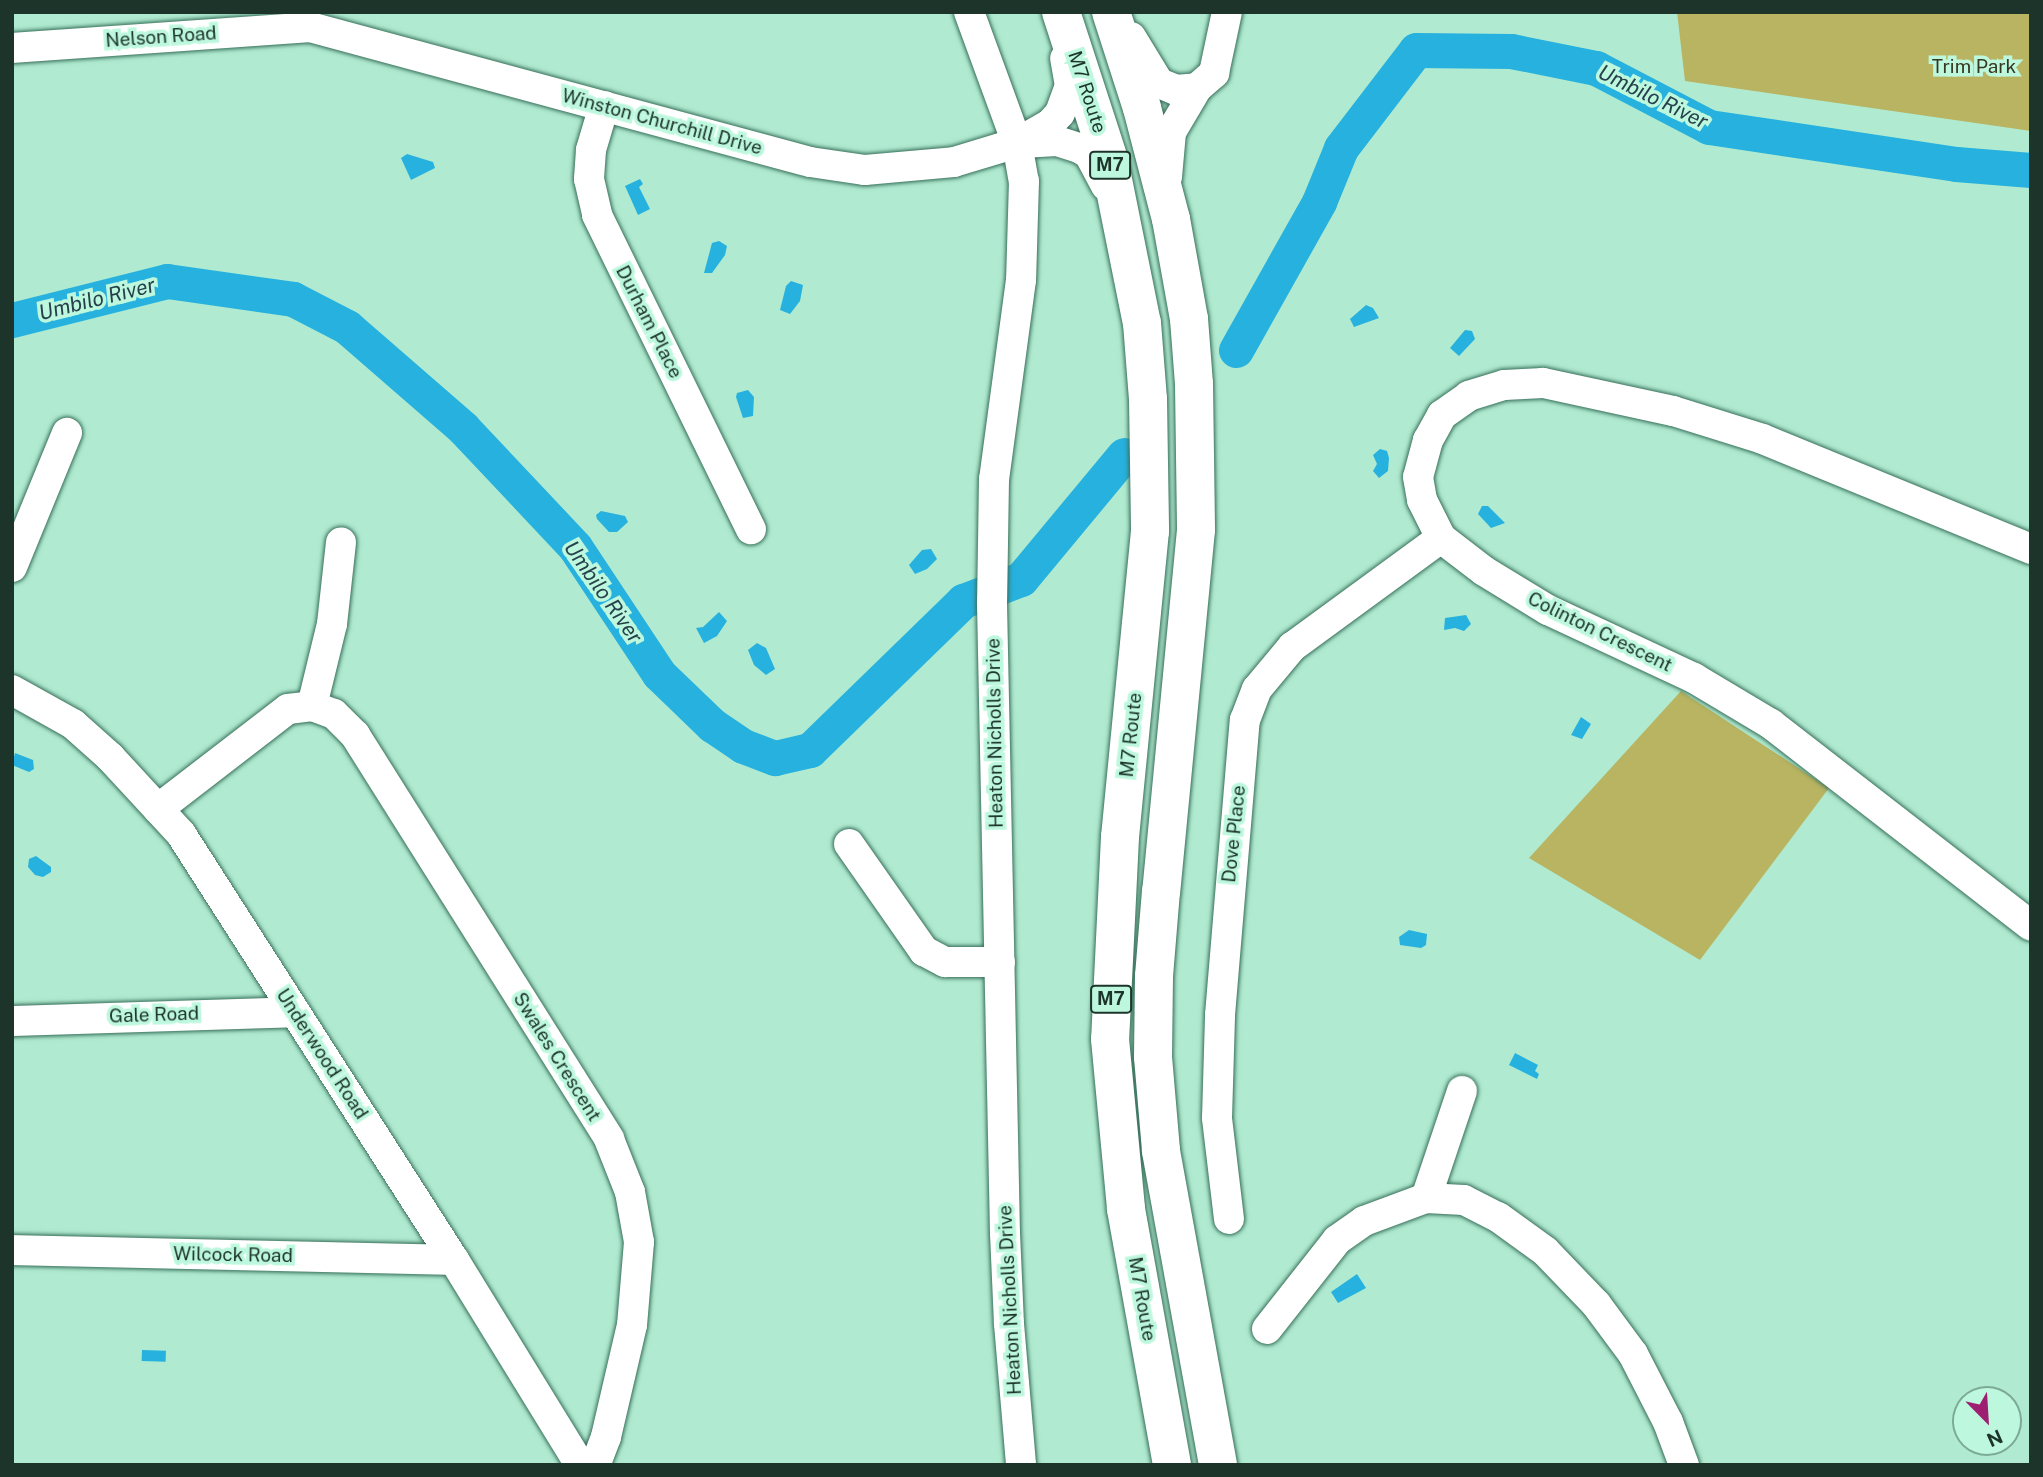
<!DOCTYPE html>
<style>
body{margin:0}
#map{position:relative;width:2043px;height:1477px;overflow:hidden;background:#b0ebd1;font-family:"Public Sans",sans-serif}
div>[style]{position:absolute}
[style*='--x']{left:calc(var(--x)*1px);top:calc(var(--y)*1px);width:calc(var(--w)*1px);rotate:calc(var(--a)*1deg)}
.green>*{inset:0;background:#b8b461}
.water>*{inset:0;background:#27b1de;transform-origin:0 0}
.river>*{height:35px;margin:-17.5px;padding:0 17.5px;transform-origin:17.5px;border-radius:17.5px;background:#27b1de}
.roads{filter:drop-shadow(0 0 2px #386f5a) drop-shadow(0 0 2px #386f5a)}
.minor>*{height:30px;margin:-15px;padding:0 15px;transform-origin:15px;border-radius:15px;background:#fff}
.highway>*{height:38px;margin:-19px;padding:0 19px;transform-origin:19px;border-radius:19px;background:#fff}
span{translate:-50% -50%;white-space:nowrap;text-align:center;line-height:1.15;-webkit-text-stroke:7px #bdf8de;paint-order:stroke}
.shield-label span{padding:2px 5px;background:#bdf8de;border:2px solid;border-radius:5px;-webkit-text-stroke-width:0}
.shield-label{font-size:18px;color:#1c342a;font-weight:700}
.street-label{font-size:19px;color:#1c342a}
.park-label{font-size:19px;color:#37361e}
.water-label{font-size:21px;color:#26414c;font-style:italic}
.frame{position:absolute;inset:0;border:14px solid #1c342a;pointer-events:none}
.north{position:absolute;left:1952px;top:1386px;width:70px;height:70px;box-sizing:border-box;background:#bdf8de;border:2px solid #7daa96;border-radius:50%;rotate:156deg;font-size:19px;font-weight:700;line-height:28px;text-align:center;color:#1c342a}
.north::after{content:'';display:block;margin:auto;width:24px;height:32px;background:#9e1e72;clip-path:polygon(50% 0,100% 100%,50% 72%,0 100%)}
</style>
<div id="map">
<div class="green">
<div style="clip-path:polygon(1677px 12px,2031px 12px,2031px 131px,1685px 81px)"></div>
<div style="clip-path:polygon(1681px 691px,1829px 788px,1700px 960px,1529px 858px)"></div>
</div>
<div class="water">
<div style="clip-path:polygon(407px 154px,433px 162px,435px 168px,411px 180px,401px 158px)"></div>
<div style="clip-path:polygon(640px 179px,643px 184px,639px 187px,650px 209px,638px 215px,625px 186px)"></div>
<div style="clip-path:polygon(719px 241px,727px 246px,725px 255px,712px 273px,704px 273px,712px 243px)"></div>
<div style="clip-path:polygon(791px 281px,803px 285px,800px 301px,790px 314px,780px 310px,786px 286px)"></div>
<div style="clip-path:polygon(1366px 305px,1373px 308px,1379px 318px,1354px 327px,1350px 319px)"></div>
<div style="clip-path:polygon(1465px 330px,1472px 331px,1475px 339px,1459px 356px,1450px 348px)"></div>
<div style="clip-path:polygon(748px 390px,754px 397px,753px 416px,743px 418px,736px 397px,737px 393px)"></div>
<div style="clip-path:polygon(1380px 449px,1387px 451px,1389px 458px,1388px 471px,1379px 478px,1373px 471px,1377px 464px,1373px 455px)"></div>
<div style="clip-path:polygon(1482px 506px,1488px 506px,1505px 523px,1491px 528px,1478px 514px)"></div>
<div style="clip-path:polygon(601px 511px,625px 516px,628px 522px,617px 532px,609px 532px,597px 519px,596px 515px)"></div>
<div style="clip-path:polygon(931px 549px,937px 559px,927px 569px,915px 574px,909px 565px,922px 550px)"></div>
<div style="clip-path:polygon(719px 612px,727px 621px,717px 636px,704px 643px,696px 628px,703px 627px)"></div>
<div style="clip-path:polygon(1466px 615px,1471px 624px,1464px 631px,1455px 628px,1444px 630px,1445px 618px)"></div>
<div style="clip-path:polygon(757px 643px,766px 648px,775px 669px,766px 675px,754px 665px,748px 650px)"></div>
<div style="clip-path:polygon(1581px 717px,1591px 724px,1582px 739px,1571px 735px)"></div>
<div style="clip-path:polygon(15px 753px,33px 760px,34px 769px,29px 772px,12px 765px)"></div>
<div style="clip-path:polygon(36px 856px,51px 867px,51px 872px,43px 877px,35px 875px,28px 867px,29px 859px)"></div>
<div style="clip-path:polygon(1409px 930px,1427px 934px,1426px 945px,1421px 948px,1400px 945px,1399px 937px)"></div>
<div style="clip-path:polygon(1515px 1053px,1538px 1065px,1535px 1071px,1539px 1074px,1537px 1079px,1509px 1065px)"></div>
<div style="clip-path:polygon(1357px 1274px,1366px 1288px,1338px 1303px,1331px 1292px)"></div>
<div style="left:142px;top:1350px;width:24px;height:11px;rotate:2deg"></div>
</div>
<div class="river">
<div style="--x:12;--y:320;--w:160;--a:-14.1"></div>
<div style="--x:167;--y:281;--w:127;--a:8.1"></div>
<div style="--x:293;--y:299;--w:61;--a:27.4"></div>
<div style="--x:347;--y:327;--w:154;--a:41"></div>
<div style="--x:463;--y:428;--w:163;--a:46.7"></div>
<div style="--x:575;--y:547;--w:152;--a:56.5"></div>
<div style="--x:659;--y:674;--w:74;--a:43.9"></div>
<div style="--x:712;--y:725;--w:37;--a:34"></div>
<div style="--x:743;--y:746;--w:34;--a:21"></div>
<div style="--x:775;--y:758;--w:36;--a:-13"></div>
<div style="--x:810;--y:750;--w:214;--a:-44.2"></div>
<div style="--x:963;--y:601;--w:62;--a:-20.8"></div>
<div style="--x:1021;--y:579;--w:161;--a:-50.3"></div>
<div style="--x:1236;--y:350;--w:170;--a:-60.7"></div>
<div style="--x:1319;--y:202;--w:58;--a:-67.8"></div>
<div style="--x:1341;--y:148;--w:123;--a:-52.6"></div>
<div style="--x:1416;--y:50;--w:95;--a:0.6"></div>
<div style="--x:1511;--y:51;--w:87;--a:11.3"></div>
<div style="--x:1596;--y:68;--w:127;--a:27.6"></div>
<div style="--x:1709;--y:127;--w:250;--a:8.5"></div>
<div style="--x:1956;--y:164;--w:75;--a:4.6"></div>
</div>
<div class="roads">
<div class="minor">
<div style="--x:969;--y:12;--w:140;--a:69.9"></div>
<div style="--x:1017;--y:143;--w:39;--a:80"></div>
<div style="--x:1024;--y:181;--w:99;--a:91.7"></div>
<div style="--x:1021;--y:280;--w:201;--a:97.7"></div>
<div style="--x:994;--y:479;--w:124;--a:90.9"></div>
<div style="--x:992;--y:603;--w:630;--a:88.82"></div>
<div style="--x:1005;--y:1233;--w:91;--a:87.5"></div>
<div style="--x:1009;--y:1324;--w:142;--a:85.1"></div>
<div style="--x:1131;--y:37;--w:54;--a:58.7"></div>
<div style="--x:1159;--y:83;--w:18;--a:22"></div>
<div style="--x:1176;--y:90;--w:21;--a:-5"></div>
<div style="--x:12;--y:48;--w:299;--a:-4"></div>
<div style="--x:310;--y:27;--w:518;--a:15.11"></div>
<div style="--x:810;--y:162;--w:56;--a:8.3"></div>
<div style="--x:865;--y:170;--w:89;--a:-5.1"></div>
<div style="--x:954;--y:162;--w:66;--a:-16.8"></div>
<div style="--x:1017;--y:143;--w:39;--a:-30"></div>
<div style="--x:1051;--y:123;--w:13;--a:-48"></div>
<div style="--x:1060;--y:113;--w:29;--a:-70"></div>
<div style="--x:1070;--y:86;--w:28;--a:-100"></div>
<div style="--x:604;--y:106;--w:46;--a:106.5"></div>
<div style="--x:591;--y:150;--w:29;--a:94"></div>
<div style="--x:589;--y:179;--w:37;--a:77"></div>
<div style="--x:597;--y:215;--w:350;--a:63.9"></div>
<div style="--x:1021;--y:143;--w:36;--a:-3"></div>
<div style="--x:1057;--y:141;--w:23;--a:18"></div>
<div style="--x:1079;--y:148;--w:12;--a:31"></div>
<div style="--x:1089;--y:154;--w:36;--a:62"></div>
<div style="--x:1167;--y:177;--w:45;--a:-84.9"></div>
<div style="--x:1171;--y:132;--w:51;--a:-59.4"></div>
<div style="--x:1197;--y:88;--w:23;--a:-41"></div>
<div style="--x:1214;--y:73;--w:62;--a:-78"></div>
<div style="--x:2031;--y:549;--w:290;--a:-157.7"></div>
<div style="--x:1763;--y:439;--w:94;--a:-162.7"></div>
<div style="--x:1673;--y:411;--w:133;--a:-167.8"></div>
<div style="--x:1543;--y:383;--w:39;--a:177"></div>
<div style="--x:1504;--y:385;--w:37;--a:163"></div>
<div style="--x:1469;--y:396;--w:33;--a:145"></div>
<div style="--x:1442;--y:415;--w:29;--a:119"></div>
<div style="--x:1428;--y:440;--w:38;--a:105"></div>
<div style="--x:1418;--y:477;--w:23;--a:80"></div>
<div style="--x:1422;--y:500;--w:42;--a:63.4"></div>
<div style="--x:1441;--y:538;--w:54;--a:37.5"></div>
<div style="--x:1484;--y:571;--w:75;--a:31.4"></div>
<div style="--x:1548;--y:610;--w:161;--a:25"></div>
<div style="--x:1694;--y:678;--w:90;--a:30.9"></div>
<div style="--x:1771;--y:724;--w:329;--a:37.8"></div>
<div style="--x:12;--y:567;--w:145;--a:-67.7"></div>
<div style="--x:12;--y:690;--w:70;--a:29.1"></div>
<div style="--x:73;--y:724;--w:50;--a:41.7"></div>
<div style="--x:110;--y:757;--w:105;--a:47.3"></div>
<div style="--x:181;--y:834;--w:506;--a:57.35"></div>
<div style="--x:454;--y:1260;--w:241;--a:58.4"></div>
<div style="--x:312;--y:706;--w:23;--a:20"></div>
<div style="--x:334;--y:714;--w:30;--a:45"></div>
<div style="--x:355;--y:735;--w:477;--a:57.8"></div>
<div style="--x:609;--y:1139;--w:57;--a:68.4"></div>
<div style="--x:630;--y:1192;--w:51;--a:79.8"></div>
<div style="--x:639;--y:1242;--w:83;--a:94.8"></div>
<div style="--x:632;--y:1325;--w:115;--a:103.1"></div>
<div style="--x:606;--y:1437;--w:30;--a:111"></div>
<div style="--x:158;--y:809;--w:164;--a:-37.6"></div>
<div style="--x:288;--y:709;--w:24;--a:-7"></div>
<div style="--x:312;--y:706;--w:84;--a:-76.3"></div>
<div style="--x:332;--y:624;--w:82;--a:-83.7"></div>
<div style="--x:849;--y:844;--w:131;--a:55"></div>
<div style="--x:924;--y:951;--w:24;--a:28"></div>
<div style="--x:945;--y:962;--w:55;--a:0"></div>
<div style="--x:12;--y:1021;--w:283;--a:-1.8"></div>
<div style="--x:1426;--y:1198;--w:113;--a:-71.4"></div>
<div style="--x:1229;--y:1219;--w:102;--a:-96.8"></div>
<div style="--x:1217;--y:1118;--w:103;--a:-88.3"></div>
<div style="--x:1220;--y:1015;--w:296;--a:-85.2"></div>
<div style="--x:1245;--y:720;--w:33;--a:-69"></div>
<div style="--x:1257;--y:689;--w:55;--a:-50.2"></div>
<div style="--x:1292;--y:647;--w:185;--a:-36.2"></div>
<div style="--x:12;--y:1250;--w:442;--a:1.3"></div>
<div style="--x:1267;--y:1329;--w:113;--a:-51.8"></div>
<div style="--x:1337;--y:1240;--w:33;--a:-35"></div>
<div style="--x:1364;--y:1221;--w:66;--a:-20.4"></div>
<div style="--x:1426;--y:1198;--w:38;--a:3"></div>
<div style="--x:1464;--y:1200;--w:38;--a:27"></div>
<div style="--x:1498;--y:1217;--w:58;--a:35.9"></div>
<div style="--x:1545;--y:1251;--w:74;--a:46.1"></div>
<div style="--x:1596;--y:1304;--w:62;--a:53.5"></div>
<div style="--x:1633;--y:1354;--w:76;--a:62.8"></div>
<div style="--x:1668;--y:1422;--w:46;--a:69.6"></div>
</div>
<div class="highway">
<div style="--x:1061;--y:12;--w:156;--a:72"></div>
<div style="--x:1109;--y:160;--w:166;--a:78.6"></div>
<div style="--x:1142;--y:323;--w:76;--a:85.5"></div>
<div style="--x:1148;--y:399;--w:132;--a:89.1"></div>
<div style="--x:1150;--y:531;--w:307;--a:95.6"></div>
<div style="--x:1120;--y:837;--w:202;--a:92.8"></div>
<div style="--x:1110;--y:1039;--w:171;--a:84.6"></div>
<div style="--x:1126;--y:1209;--w:260;--a:79.8"></div>
<div style="--x:1111;--y:12;--w:101;--a:72.1"></div>
<div style="--x:1142;--y:108;--w:115;--a:75.4"></div>
<div style="--x:1171;--y:219;--w:102;--a:79.8"></div>
<div style="--x:1189;--y:319;--w:65;--a:85.6"></div>
<div style="--x:1194;--y:384;--w:146;--a:89.2"></div>
<div style="--x:1196;--y:530;--w:363;--a:95.5"></div>
<div style="--x:1161;--y:891;--w:85;--a:94.7"></div>
<div style="--x:1154;--y:976;--w:81;--a:90.7"></div>
<div style="--x:1153;--y:1057;--w:94;--a:85.1"></div>
<div style="--x:1161;--y:1151;--w:319;--a:79.7"></div>
</div>
</div>
<div class="shield-label">
<span style="left:1110px;top:165px">M7</span>
<span style="left:1111px;top:999px">M7</span>
</div>
<div class="street-label">
<span style="left:161px;top:37px;rotate:-4deg">Nelson Road</span>
<span style="left:1087px;top:92px;rotate:72deg">M7 Route</span>
<span style="left:662px;top:122px;rotate:15deg">Winston Churchill Drive</span>
<span style="left:649px;top:322px;rotate:63deg">Durham Place</span>
<span style="left:1600px;top:632px;rotate:26deg">Colinton Crescent</span>
<span style="left:995px;top:733px;rotate:-91deg">Heaton Nicholls Drive</span>
<span style="left:1131px;top:735px;rotate:-84deg">M7 Route</span>
<span style="left:1234px;top:834px;rotate:-84deg">Dove Place</span>
<span style="left:154px;top:1015px;rotate:-2deg">Gale Road</span>
<span style="left:322px;top:1054px;rotate:57deg">Underwood Road</span>
<span style="left:557px;top:1057px;rotate:58deg">Swales Crescent</span>
<span style="left:233px;top:1255px;rotate:1deg">Wilcock Road</span>
<span style="left:1142px;top:1299px;rotate:80deg">M7 Route</span>
<span style="left:1010px;top:1300px;rotate:-93deg">Heaton Nicholls Drive</span>
</div>
<div class="park-label">
<span style="left:1974px;top:67px">Trim Park</span>
</div>
<div class="water-label">
<span style="left:1653px;top:97px;rotate:26deg">Umbilo River</span>
<span style="left:97px;top:299px;rotate:-14deg">Umbilo River</span>
<span style="left:603px;top:592px;rotate:55deg">Umbilo River</span>
</div>
<div class="frame"></div>
<div class="north">N</div>
</div>
